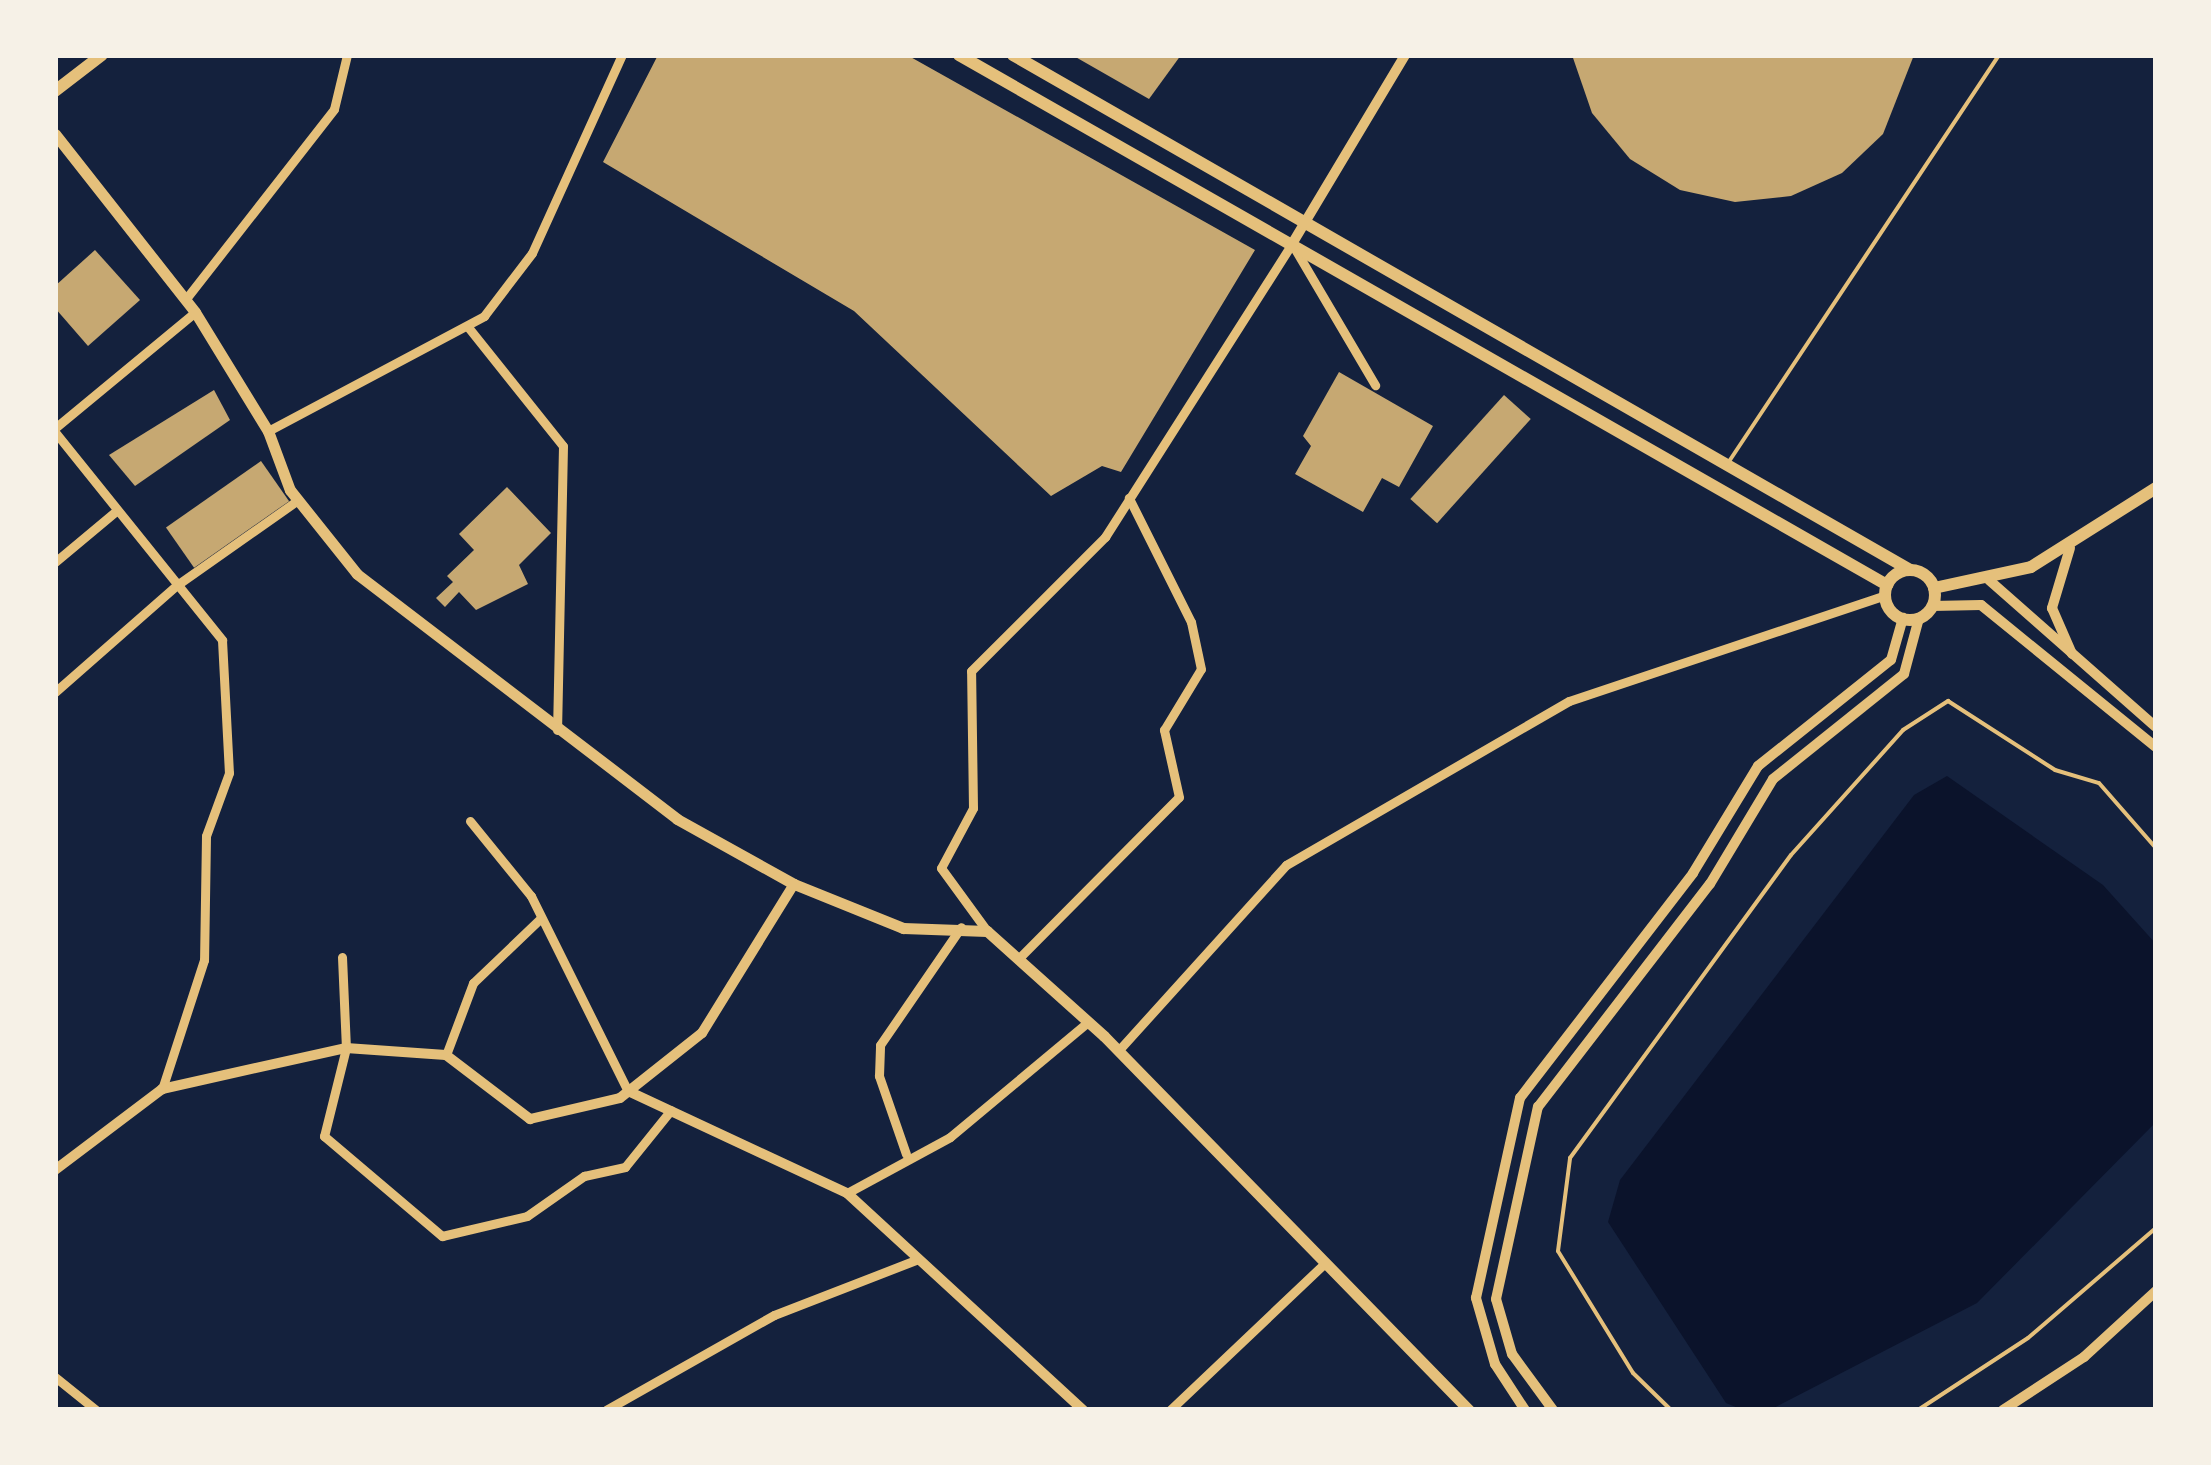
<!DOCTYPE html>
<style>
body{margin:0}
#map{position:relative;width:2211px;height:1465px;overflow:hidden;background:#14213d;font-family:"DM Sans",sans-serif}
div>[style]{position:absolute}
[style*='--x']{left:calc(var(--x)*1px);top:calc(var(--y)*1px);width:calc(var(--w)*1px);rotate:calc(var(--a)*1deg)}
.water>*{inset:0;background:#0b132b}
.building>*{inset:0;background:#c6a872;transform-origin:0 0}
.path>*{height:4px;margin:-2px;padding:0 2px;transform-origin:2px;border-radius:2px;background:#e5c07b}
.service>*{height:4px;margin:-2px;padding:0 2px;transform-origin:2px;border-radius:2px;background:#e5c07b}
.minor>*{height:9px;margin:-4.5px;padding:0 4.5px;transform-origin:4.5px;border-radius:4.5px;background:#e5c07b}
.tertiary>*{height:10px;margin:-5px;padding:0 5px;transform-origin:5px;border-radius:5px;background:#e5c07b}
.secondary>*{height:11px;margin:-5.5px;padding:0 5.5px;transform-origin:5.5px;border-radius:5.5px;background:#e5c07b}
.primary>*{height:12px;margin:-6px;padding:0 6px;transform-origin:6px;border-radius:6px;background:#e5c07b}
.primary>.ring{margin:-6px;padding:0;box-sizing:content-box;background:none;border:12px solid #e5c07b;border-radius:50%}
span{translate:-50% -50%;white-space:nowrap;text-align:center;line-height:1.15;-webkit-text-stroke:10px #f6f1e7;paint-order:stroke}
.frame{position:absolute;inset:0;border:58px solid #f6f1e7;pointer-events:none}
</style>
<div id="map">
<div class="water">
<div style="clip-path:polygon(1947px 776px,2103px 885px,2156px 944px,2156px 1122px,1977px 1303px,1770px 1410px,1743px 1410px,1726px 1403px,1608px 1222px,1620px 1180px,1914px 795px)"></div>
</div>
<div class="building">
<div style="clip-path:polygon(658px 55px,907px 55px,1255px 250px,1121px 472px,1102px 466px,1051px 496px,854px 311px,603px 162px)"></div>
<div style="clip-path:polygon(1072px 55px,1181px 55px,1149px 99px)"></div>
<div style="clip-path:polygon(1572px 55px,1914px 55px,1883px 134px,1842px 173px,1791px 196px,1735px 202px,1680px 190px,1630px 159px,1592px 113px)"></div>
<div style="clip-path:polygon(95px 250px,140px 300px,88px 346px,55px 308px,55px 286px)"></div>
<div style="clip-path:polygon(1339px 372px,1433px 426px,1399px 487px,1382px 478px,1363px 512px,1295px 474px,1311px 446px,1303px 436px)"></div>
<div style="clip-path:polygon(214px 390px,230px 420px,135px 486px,109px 455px)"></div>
<div style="left:1504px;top:395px;width:36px;height:140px;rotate:42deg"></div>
<div style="left:261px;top:461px;width:49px;height:116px;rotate:55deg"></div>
<div style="clip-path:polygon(507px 487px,551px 533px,519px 565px,528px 584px,476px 610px,459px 592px,445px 607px,436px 598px,453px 582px,447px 576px,474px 550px,459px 534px)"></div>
</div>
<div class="path">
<div style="--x:1671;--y:1410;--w:53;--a:-135.8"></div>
<div style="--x:1633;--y:1373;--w:143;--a:-121.6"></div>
<div style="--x:1558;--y:1251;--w:94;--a:-82.6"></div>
<div style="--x:1570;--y:1158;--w:375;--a:-53.9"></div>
<div style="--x:1791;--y:855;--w:168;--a:-48.1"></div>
<div style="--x:1903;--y:730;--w:54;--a:-32.8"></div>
<div style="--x:1948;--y:701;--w:127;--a:32.8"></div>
<div style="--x:2055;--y:770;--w:46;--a:16.5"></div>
<div style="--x:2099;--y:783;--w:86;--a:48.8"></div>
<div style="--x:1918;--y:1410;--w:131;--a:-33.2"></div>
<div style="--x:2028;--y:1338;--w:169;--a:-40.7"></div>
</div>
<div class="service">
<div style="--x:1730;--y:460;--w:486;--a:-56.4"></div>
</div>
<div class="minor">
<div style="--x:185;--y:300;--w:242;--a:-52"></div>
<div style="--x:334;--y:109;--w:56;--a:-76.5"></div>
<div style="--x:468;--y:327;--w:152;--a:51.4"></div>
<div style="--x:563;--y:446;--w:284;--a:91.2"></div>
<div style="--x:55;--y:428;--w:182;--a:-39.6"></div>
<div style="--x:268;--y:431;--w:245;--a:-28"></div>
<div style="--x:484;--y:316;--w:79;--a:-52.7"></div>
<div style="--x:532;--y:253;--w:217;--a:-65.6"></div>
<div style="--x:55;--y:432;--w:267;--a:51.2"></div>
<div style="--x:222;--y:640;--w:133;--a:87"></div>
<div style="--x:229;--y:773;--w:67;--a:110.1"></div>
<div style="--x:206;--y:836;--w:124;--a:90.9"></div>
<div style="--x:204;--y:960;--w:136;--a:108"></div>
<div style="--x:55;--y:562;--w:80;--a:-39.9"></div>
<div style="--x:55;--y:692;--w:162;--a:-41.3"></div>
<div style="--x:177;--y:585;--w:148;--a:-35.1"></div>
<div style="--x:470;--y:821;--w:97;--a:50.9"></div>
<div style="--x:531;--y:896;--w:218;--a:63.6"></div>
<div style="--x:987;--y:931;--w:78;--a:-126.1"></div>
<div style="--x:941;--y:868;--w:68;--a:-61.9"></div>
<div style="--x:973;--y:808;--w:137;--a:-90.8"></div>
<div style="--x:971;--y:671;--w:190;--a:-45"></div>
<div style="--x:1105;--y:537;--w:348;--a:-57.5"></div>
<div style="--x:1292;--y:244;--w:164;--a:59.5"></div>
<div style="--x:342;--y:957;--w:91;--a:87.5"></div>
<div style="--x:346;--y:1048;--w:91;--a:104"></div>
<div style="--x:324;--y:1136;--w:155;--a:40.3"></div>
<div style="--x:442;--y:1236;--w:87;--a:-13.2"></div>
<div style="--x:527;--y:1216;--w:70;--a:-35.1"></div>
<div style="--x:584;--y:1176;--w:42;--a:-12.4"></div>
<div style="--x:625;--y:1167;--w:73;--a:-51.1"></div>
<div style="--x:1018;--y:959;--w:228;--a:-45.2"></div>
<div style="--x:1179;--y:797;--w:69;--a:-102.6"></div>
<div style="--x:1164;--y:730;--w:71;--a:-58.8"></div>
<div style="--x:1201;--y:669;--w:48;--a:-102"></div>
<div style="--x:1191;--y:622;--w:139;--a:-116.6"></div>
<div style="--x:1118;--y:1051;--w:251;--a:-47.9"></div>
<div style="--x:1286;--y:865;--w:327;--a:-30.1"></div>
<div style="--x:1569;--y:701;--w:334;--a:-18.5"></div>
<div style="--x:446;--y:1055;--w:77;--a:-69.4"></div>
<div style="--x:473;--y:983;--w:94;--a:-43.7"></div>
<div style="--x:906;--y:1154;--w:83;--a:-109.1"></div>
<div style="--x:879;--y:1076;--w:31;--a:-88"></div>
<div style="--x:880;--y:1045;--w:143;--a:-55.5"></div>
<div style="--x:847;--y:1193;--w:117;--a:-28.5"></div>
<div style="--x:950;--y:1137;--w:178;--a:-39.8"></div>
<div style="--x:55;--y:1377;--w:53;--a:38.8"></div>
<div style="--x:606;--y:1410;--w:193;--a:-29.5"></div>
<div style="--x:774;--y:1315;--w:152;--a:-21.2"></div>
<div style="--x:1170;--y:1410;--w:214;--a:-43.5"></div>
</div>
<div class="tertiary">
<div style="--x:1292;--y:244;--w:220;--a:-59.1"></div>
<div style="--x:2070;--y:548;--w:63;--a:106.7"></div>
<div style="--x:2052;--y:608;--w:50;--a:66.5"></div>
<div style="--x:1989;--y:580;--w:222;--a:41.4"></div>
<div style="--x:1932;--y:606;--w:49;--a:-1.2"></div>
<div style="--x:1981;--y:605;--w:225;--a:39.1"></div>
<div style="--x:628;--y:1091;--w:242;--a:25"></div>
<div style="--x:847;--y:1193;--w:321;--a:42.6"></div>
<div style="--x:55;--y:1170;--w:134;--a:-37.1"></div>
<div style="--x:162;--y:1089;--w:189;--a:-12.6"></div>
<div style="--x:346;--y:1048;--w:100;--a:4"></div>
<div style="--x:446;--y:1055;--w:106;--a:37.3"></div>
<div style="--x:530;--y:1119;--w:92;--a:-13.1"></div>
<div style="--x:620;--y:1098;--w:105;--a:-38.4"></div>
<div style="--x:702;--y:1033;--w:175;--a:-58.3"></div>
<div style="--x:1525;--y:1410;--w:55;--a:-123.1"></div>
<div style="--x:1495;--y:1364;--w:69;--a:-106.1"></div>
<div style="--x:1476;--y:1298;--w:205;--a:-77.6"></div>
<div style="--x:1520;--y:1098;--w:284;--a:-52.4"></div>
<div style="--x:1693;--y:873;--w:125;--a:-58.7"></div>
<div style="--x:1758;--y:766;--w:170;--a:-38.6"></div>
<div style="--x:1891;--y:660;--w:44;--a:-74.1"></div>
<div style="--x:1553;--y:1410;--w:69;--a:-126.2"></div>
<div style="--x:1512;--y:1354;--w:57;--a:-106.2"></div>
<div style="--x:1496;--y:1299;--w:197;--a:-77.7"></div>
<div style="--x:1538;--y:1107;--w:282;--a:-52.4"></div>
<div style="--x:1710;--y:884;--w:122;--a:-59"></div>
<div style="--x:1773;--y:779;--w:168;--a:-38.7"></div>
<div style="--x:1904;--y:674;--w:58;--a:-75"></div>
<div style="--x:2003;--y:1410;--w:97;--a:-33.2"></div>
<div style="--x:2084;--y:1357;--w:98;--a:-42.5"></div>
</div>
<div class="secondary">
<div style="--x:55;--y:134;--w:226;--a:51.8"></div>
<div style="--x:195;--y:312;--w:140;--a:58.5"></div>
<div style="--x:268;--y:431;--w:63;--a:69.6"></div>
<div style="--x:290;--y:490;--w:107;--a:51.4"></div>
<div style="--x:357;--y:574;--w:403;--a:37.4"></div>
<div style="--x:677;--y:819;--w:134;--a:29.1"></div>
<div style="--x:794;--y:884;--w:118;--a:22"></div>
<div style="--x:903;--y:928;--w:84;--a:2"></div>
<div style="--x:987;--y:931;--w:157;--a:41.9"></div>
<div style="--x:1104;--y:1036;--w:523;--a:45.7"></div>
</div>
<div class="primary">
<div style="--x:959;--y:55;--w:1069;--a:29.73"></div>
<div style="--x:1013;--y:55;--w:1034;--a:29.86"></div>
<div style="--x:55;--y:91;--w:59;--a:-37.5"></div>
<div class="ring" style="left:1885px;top:570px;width:38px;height:38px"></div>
<div style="--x:1934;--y:588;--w:99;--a:-12.2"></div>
<div style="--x:2031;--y:567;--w:148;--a:-32.3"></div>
</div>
<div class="frame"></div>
</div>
